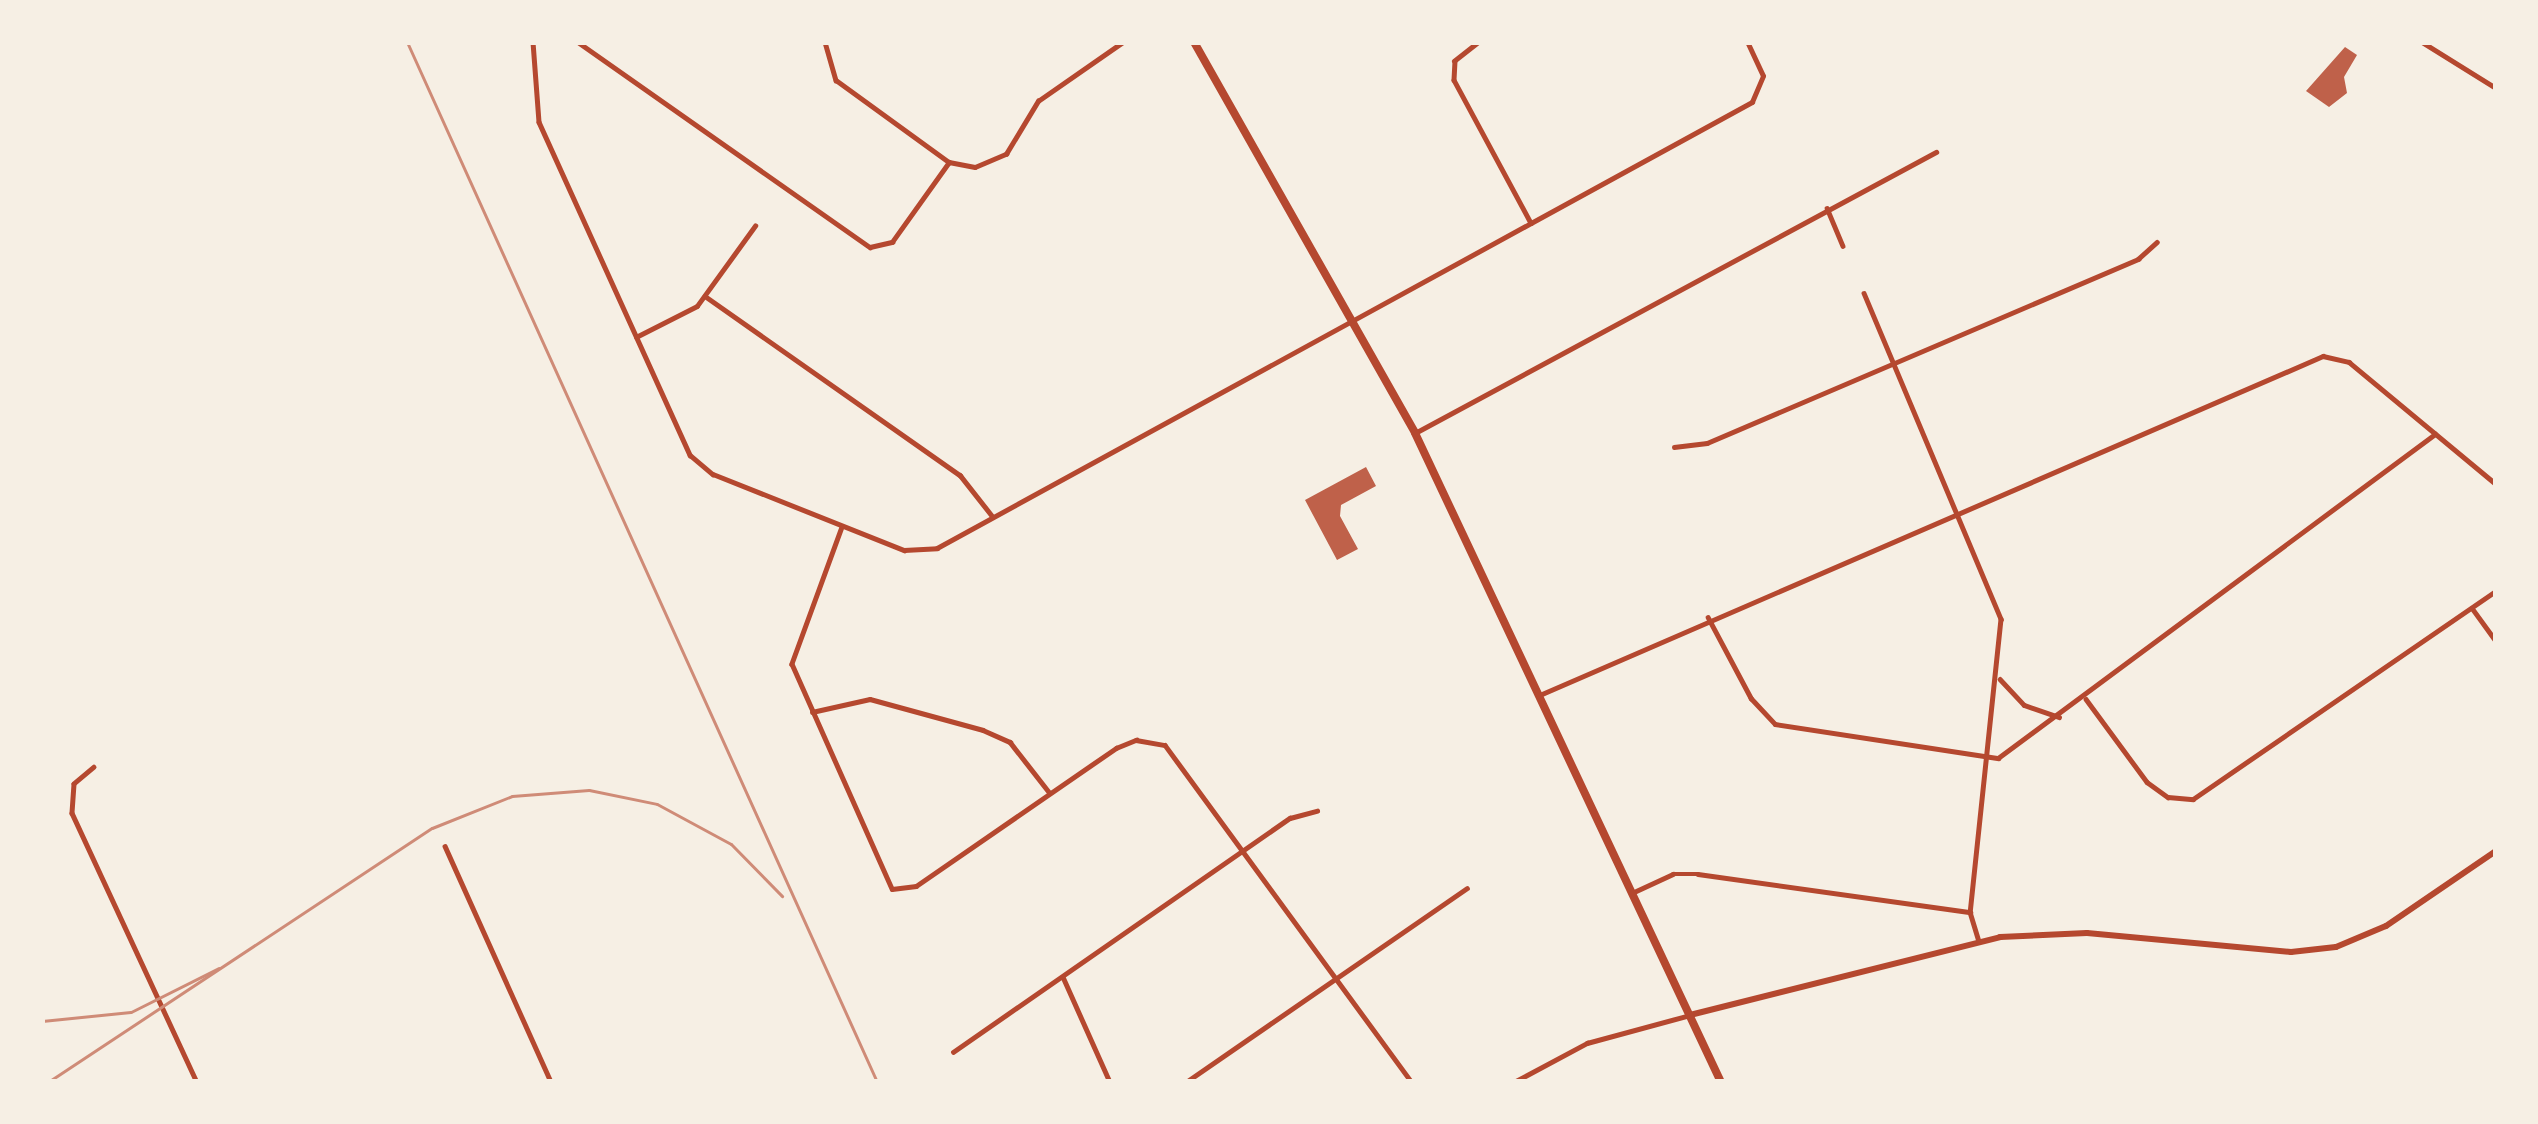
<!DOCTYPE html>
<style>
body{margin:0}
#map{position:relative;width:2538px;height:1124px;overflow:hidden;background:#f6efe4;font-family:Quicksand,sans-serif}
div>[style]{position:absolute}
[style*='--x']{left:calc(var(--x)*1px);top:calc(var(--y)*1px);width:calc(var(--w)*1px);rotate:calc(var(--a)*1deg)}
.building>*{inset:0;background:#bf614a}
.minor>*{height:4.5px;margin:-2.25px;padding:0 2.25px;transform-origin:2.25px;border-radius:2.25px;background:#b5482f}
.tertiary>*{height:4.5px;margin:-2.25px;padding:0 2.25px;transform-origin:2.25px;border-radius:2.25px;background:#b5482f}
.secondary>*{height:6px;margin:-3px;padding:0 3px;transform-origin:3px;border-radius:3px;background:#b5482f}
.trunk>*{height:8px;margin:-4px;padding:0 4px;transform-origin:4px;border-radius:4px;background:#b5482f}
.tram>*{height:3px;margin:-1.5px;padding:0 1.5px;transform-origin:1.5px;border-radius:1.5px;background:#cf8b77}
.rail>*{height:3px;margin:-1.5px;padding:0 1.5px;transform-origin:1.5px;border-radius:1.5px;background:#cf8b77}
span{translate:-50% -50%;white-space:nowrap;text-align:center;line-height:1.15;-webkit-text-stroke:9px #f6efe4;paint-order:stroke}
.frame{position:absolute;inset:0;border:45px solid #f6efe4;pointer-events:none}
</style>
<div id="map">
<div class="building">
<div style="clip-path:polygon(2345px 47px,2357px 55px,2344px 77px,2347px 93px,2329px 107px,2306px 91px)"></div>
<div style="clip-path:polygon(1366px 467px,1376px 486px,1341px 505px,1340px 516px,1358px 549px,1337px 560px,1305px 500px)"></div>
</div>
<div class="minor">
<div style="--x:533;--y:42;--w:80;--a:85.7"></div>
<div style="--x:539;--y:122;--w:366;--a:65.6"></div>
<div style="--x:690;--y:455;--w:30;--a:40"></div>
<div style="--x:713;--y:474;--w:206;--a:21.7"></div>
<div style="--x:904;--y:550;--w:33;--a:-3"></div>
<div style="--x:937;--y:548;--w:677;--a:-28.68"></div>
<div style="--x:578;--y:42;--w:357;--a:35.1"></div>
<div style="--x:870;--y:247;--w:23;--a:-13"></div>
<div style="--x:892;--y:242;--w:98;--a:-54.5"></div>
<div style="--x:825;--y:42;--w:40;--a:74"></div>
<div style="--x:836;--y:80;--w:140;--a:36"></div>
<div style="--x:949;--y:162;--w:26;--a:11"></div>
<div style="--x:975;--y:167;--w:34;--a:-23"></div>
<div style="--x:1006;--y:154;--w:62;--a:-58.9"></div>
<div style="--x:1038;--y:101;--w:103;--a:-34.8"></div>
<div style="--x:1479;--y:42;--w:31;--a:142"></div>
<div style="--x:1455;--y:61;--w:19;--a:93"></div>
<div style="--x:1454;--y:80;--w:162;--a:61.7"></div>
<div style="--x:1531;--y:223;--w:252;--a:-28.7"></div>
<div style="--x:1752;--y:102;--w:28;--a:-67"></div>
<div style="--x:1763;--y:76;--w:38;--a:-115"></div>
<div style="--x:2422;--y:42;--w:87;--a:31.9"></div>
<div style="--x:1827;--y:208;--w:41;--a:67.2"></div>
<div style="--x:1864;--y:293;--w:354;--a:67.2"></div>
<div style="--x:2001;--y:619;--w:295;--a:96"></div>
<div style="--x:1970;--y:912;--w:30;--a:73"></div>
<div style="--x:705;--y:296;--w:312;--a:35.1"></div>
<div style="--x:960;--y:475;--w:53;--a:51.8"></div>
<div style="--x:636;--y:337;--w:68;--a:-26.9"></div>
<div style="--x:697;--y:306;--w:99;--a:-54.1"></div>
<div style="--x:1415;--y:433;--w:592;--a:-28.34"></div>
<div style="--x:1674;--y:447;--w:33;--a:-7"></div>
<div style="--x:1707;--y:443;--w:469;--a:-23.1"></div>
<div style="--x:2138;--y:259;--w:25;--a:-42"></div>
<div style="--x:842;--y:527;--w:146;--a:110.1"></div>
<div style="--x:792;--y:664;--w:246;--a:66"></div>
<div style="--x:892;--y:889;--w:24;--a:-7"></div>
<div style="--x:916;--y:886;--w:243;--a:-34.6"></div>
<div style="--x:1116;--y:748;--w:22;--a:-22"></div>
<div style="--x:1136;--y:740;--w:29;--a:10"></div>
<div style="--x:1165;--y:745;--w:418;--a:53.8"></div>
<div style="--x:2472;--y:608;--w:41;--a:54"></div>
<div style="--x:1708;--y:617;--w:92;--a:62"></div>
<div style="--x:1751;--y:698;--w:35;--a:47"></div>
<div style="--x:1775;--y:724;--w:226;--a:8.7"></div>
<div style="--x:1998;--y:758;--w:544;--a:-36.55"></div>
<div style="--x:2000;--y:679;--w:35;--a:47"></div>
<div style="--x:2024;--y:705;--w:37;--a:19"></div>
<div style="--x:1542;--y:694;--w:851;--a:-23.4"></div>
<div style="--x:2323;--y:356;--w:27;--a:13"></div>
<div style="--x:2349;--y:362;--w:191;--a:39.7"></div>
<div style="--x:2086;--y:699;--w:103;--a:53.7"></div>
<div style="--x:2147;--y:782;--w:26;--a:36"></div>
<div style="--x:2168;--y:797;--w:25;--a:5"></div>
<div style="--x:2193;--y:799;--w:368;--a:-34.5"></div>
<div style="--x:812;--y:712;--w:59;--a:-12.6"></div>
<div style="--x:870;--y:699;--w:117;--a:15.3"></div>
<div style="--x:983;--y:730;--w:30;--a:24"></div>
<div style="--x:1010;--y:742;--w:63;--a:52"></div>
<div style="--x:94;--y:767;--w:26;--a:140"></div>
<div style="--x:74;--y:784;--w:29;--a:94"></div>
<div style="--x:72;--y:813;--w:297;--a:65.1"></div>
<div style="--x:445;--y:846;--w:259;--a:65.8"></div>
<div style="--x:1634;--y:892;--w:43;--a:-24.8"></div>
<div style="--x:1673;--y:874;--w:25;--a:0"></div>
<div style="--x:1698;--y:874;--w:275;--a:8"></div>
<div style="--x:1063;--y:977;--w:115;--a:65.9"></div>
<div style="--x:953;--y:1052;--w:410;--a:-34.8"></div>
<div style="--x:1290;--y:818;--w:28;--a:-15"></div>
<div style="--x:1186;--y:1082;--w:341;--a:-34.6"></div>
</div>
<div class="tertiary">
<div style="--x:1514;--y:1082;--w:83;--a:-28.1"></div>
<div style="--x:1587;--y:1043;--w:107;--a:-15.2"></div>
</div>
<div class="secondary">
<div style="--x:1690;--y:1015;--w:320;--a:-14.1"></div>
<div style="--x:2000;--y:937;--w:87;--a:-2.6"></div>
<div style="--x:2087;--y:933;--w:205;--a:5.3"></div>
<div style="--x:2291;--y:952;--w:45;--a:-6.3"></div>
<div style="--x:2336;--y:947;--w:54;--a:-22.8"></div>
<div style="--x:2386;--y:926;--w:133;--a:-34.3"></div>
</div>
<div class="trunk">
<div style="--x:1194;--y:42;--w:449;--a:60.5"></div>
<div style="--x:1415;--y:433;--w:718;--a:64.76"></div>
</div>
<div class="tram">
<div style="--x:42;--y:1021;--w:89;--a:-5.8"></div>
<div style="--x:131;--y:1012;--w:98;--a:-26.6"></div>
</div>
<div class="rail">
<div style="--x:407;--y:42;--w:1141;--a:65.68"></div>
<div style="--x:48;--y:1082;--w:460;--a:-33.5"></div>
<div style="--x:432;--y:828;--w:86;--a:-21.8"></div>
<div style="--x:512;--y:796;--w:77;--a:-4.5"></div>
<div style="--x:589;--y:790;--w:69;--a:11.6"></div>
<div style="--x:657;--y:804;--w:84;--a:28.4"></div>
<div style="--x:731;--y:844;--w:73;--a:45.6"></div>
</div>
<div class="frame"></div>
</div>
